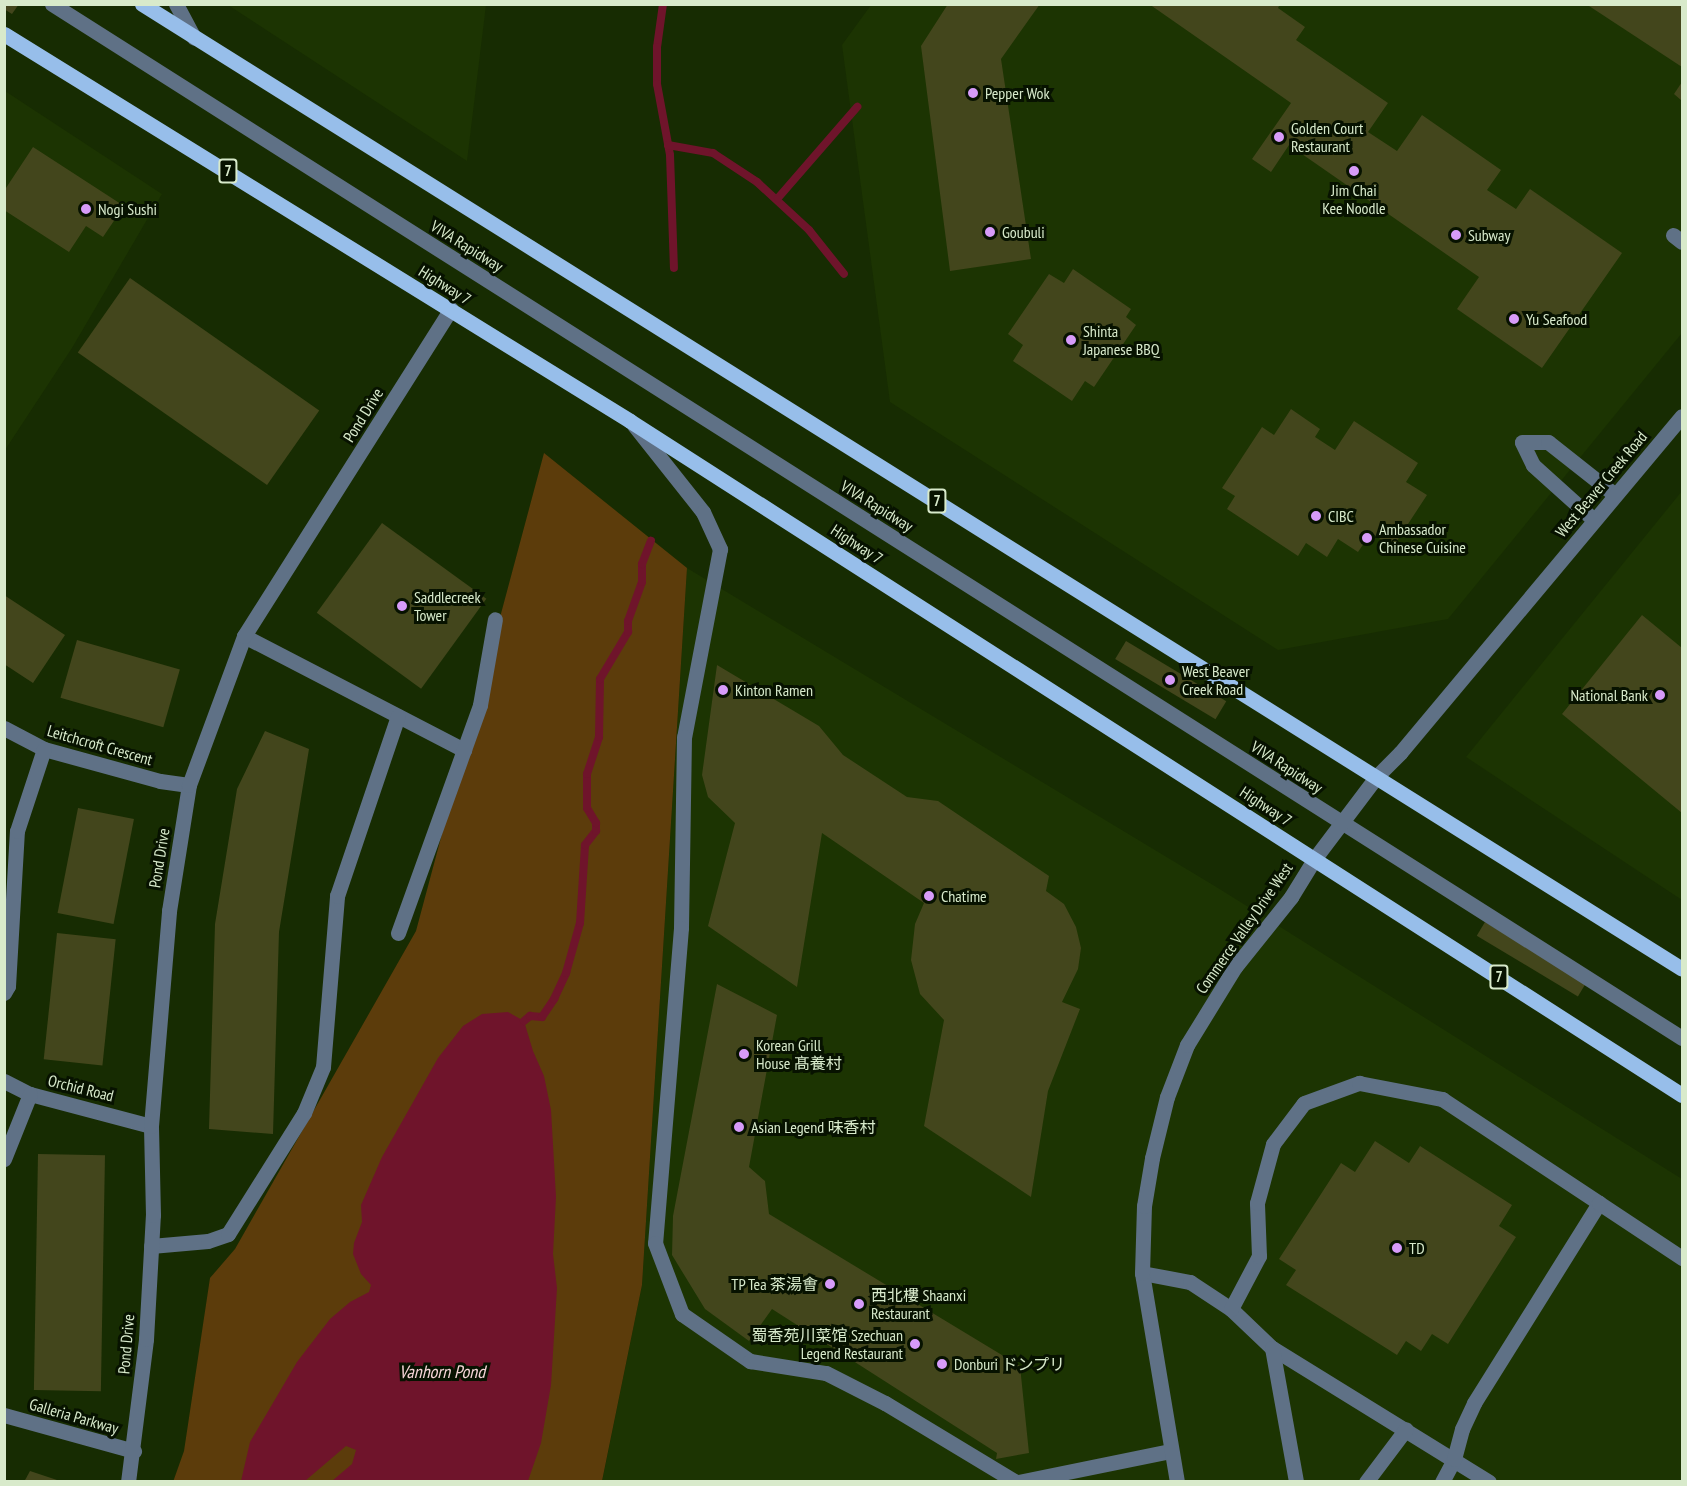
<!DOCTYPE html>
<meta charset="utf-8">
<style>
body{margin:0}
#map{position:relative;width:1687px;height:1486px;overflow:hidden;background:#172c02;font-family:"PT Sans Narrow","Noto Sans SC","Noto Sans JP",sans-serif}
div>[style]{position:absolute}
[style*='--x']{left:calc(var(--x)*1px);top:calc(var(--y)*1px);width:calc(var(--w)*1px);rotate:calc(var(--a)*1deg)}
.built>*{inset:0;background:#1c3402}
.green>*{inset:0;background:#5c3c0b}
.water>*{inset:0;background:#6f142b}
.stream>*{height:8px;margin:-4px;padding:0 4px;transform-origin:4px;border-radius:4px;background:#6f142b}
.building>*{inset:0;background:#43461c;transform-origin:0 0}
.minor>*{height:15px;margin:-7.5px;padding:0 7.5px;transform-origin:7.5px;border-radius:7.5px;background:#5f7186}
.major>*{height:15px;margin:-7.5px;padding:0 7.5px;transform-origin:7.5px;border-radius:7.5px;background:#97beea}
.dots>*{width:16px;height:16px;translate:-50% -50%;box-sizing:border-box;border:3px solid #071200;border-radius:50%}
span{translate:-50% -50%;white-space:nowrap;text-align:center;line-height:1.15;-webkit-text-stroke:6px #071200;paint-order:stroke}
.shield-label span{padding:2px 4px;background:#071200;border:2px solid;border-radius:4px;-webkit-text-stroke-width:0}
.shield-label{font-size:15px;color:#d8eacb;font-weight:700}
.poi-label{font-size:16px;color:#d8eacb}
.left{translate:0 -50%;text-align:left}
.right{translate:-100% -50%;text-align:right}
.street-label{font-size:16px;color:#d8eacb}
.water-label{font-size:18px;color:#f6d5d7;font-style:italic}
.frame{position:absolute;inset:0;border:6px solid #d8eacb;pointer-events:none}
</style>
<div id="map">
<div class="built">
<div style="clip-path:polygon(228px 5px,486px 5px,467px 161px)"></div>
<div style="clip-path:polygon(871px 5px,1682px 5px,1682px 333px,1448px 619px,1278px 650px,890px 402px,842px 45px)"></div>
<div style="clip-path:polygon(5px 91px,162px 194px,72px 348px,5px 450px)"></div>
<div style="clip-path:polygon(1682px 491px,1682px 900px,1466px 757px)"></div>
<div style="clip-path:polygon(687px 568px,1218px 888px,1682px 1179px,1682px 1481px,602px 1482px,642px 1285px)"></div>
</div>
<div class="green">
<div style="clip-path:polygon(544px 453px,687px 568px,642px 1285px,602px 1481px,173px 1482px,184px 1451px,210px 1278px,235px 1249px,416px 931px)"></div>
</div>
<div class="water">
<div style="clip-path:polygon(508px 1012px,524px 1021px,533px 1051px,544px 1076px,551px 1110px,556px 1197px,553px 1254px,557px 1288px,551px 1385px,541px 1443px,528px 1481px,332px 1481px,352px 1464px,356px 1450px,346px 1446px,305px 1481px,241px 1481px,250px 1442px,297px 1362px,330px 1319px,350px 1302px,369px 1292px,371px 1285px,361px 1274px,353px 1254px,354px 1243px,362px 1222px,361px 1205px,382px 1157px,438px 1058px,463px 1026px,482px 1014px)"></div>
</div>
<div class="stream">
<div style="--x:663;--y:4;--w:43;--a:97.9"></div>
<div style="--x:657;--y:47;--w:37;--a:90"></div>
<div style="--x:657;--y:84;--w:72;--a:79.6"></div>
<div style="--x:670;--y:155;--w:113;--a:88"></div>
<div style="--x:668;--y:145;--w:46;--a:10.1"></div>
<div style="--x:713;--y:153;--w:53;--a:33.4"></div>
<div style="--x:757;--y:182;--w:71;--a:42.7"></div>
<div style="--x:809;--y:230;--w:56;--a:51.5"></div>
<div style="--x:778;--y:198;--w:121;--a:-49"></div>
<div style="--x:524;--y:1021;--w:8;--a:-40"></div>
<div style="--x:530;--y:1016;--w:12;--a:5"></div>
<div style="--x:542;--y:1017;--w:22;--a:-56"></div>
<div style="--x:554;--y:999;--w:29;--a:-65"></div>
<div style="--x:566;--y:973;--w:52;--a:-74.4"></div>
<div style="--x:580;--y:923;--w:78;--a:-86.3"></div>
<div style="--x:585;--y:845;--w:18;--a:-52"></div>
<div style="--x:596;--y:831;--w:8;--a:-90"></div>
<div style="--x:596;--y:823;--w:17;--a:-121"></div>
<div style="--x:587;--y:808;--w:34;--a:-90"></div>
<div style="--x:587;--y:774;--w:39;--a:-72"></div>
<div style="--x:599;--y:737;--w:58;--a:-89"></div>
<div style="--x:600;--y:679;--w:55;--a:-59.2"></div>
<div style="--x:628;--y:632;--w:11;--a:-90"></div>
<div style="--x:628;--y:621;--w:41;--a:-70.3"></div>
<div style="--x:642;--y:582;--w:18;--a:-90"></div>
<div style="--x:642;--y:564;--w:25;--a:-69"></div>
</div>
<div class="building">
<div style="clip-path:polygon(4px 4px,19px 4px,12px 14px,4px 9px)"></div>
<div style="clip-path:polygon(948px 4px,1040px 4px,1001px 59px,1031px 259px,950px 271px,921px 46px)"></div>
<div style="clip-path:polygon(1149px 4px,1280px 4px,1278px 8px,1305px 27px,1296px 40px,1388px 103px,1368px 132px,1397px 151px,1422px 115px,1501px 170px,1487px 190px,1516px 209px,1530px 189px,1622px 253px,1542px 368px,1457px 309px,1479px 277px,1289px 145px,1271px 172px,1252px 159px,1291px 103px)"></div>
<div style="clip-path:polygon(1586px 4px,1682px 4px,1682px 67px)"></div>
<div style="clip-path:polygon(1682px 82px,1682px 101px,1674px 94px)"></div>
<div style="clip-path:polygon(33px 147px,124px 206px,103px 237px,86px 226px,69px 252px,4px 210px,4px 191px)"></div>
<div style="clip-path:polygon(1073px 269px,1131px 309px,1126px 317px,1136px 325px,1094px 387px,1085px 381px,1072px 401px,1013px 361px,1023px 345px,1008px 334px,1049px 274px,1064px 283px)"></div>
<div style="left:130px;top:278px;width:231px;height:91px;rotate:35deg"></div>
<div style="clip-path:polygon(1291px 409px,1320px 429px,1315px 437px,1335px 450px,1354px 421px,1418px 463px,1406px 482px,1427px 495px,1393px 547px,1371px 533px,1358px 552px,1338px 539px,1327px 557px,1306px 543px,1298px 556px,1227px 509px,1235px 496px,1222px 488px,1262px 427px,1274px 435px)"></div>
<div style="left:382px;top:523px;width:129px;height:111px;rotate:36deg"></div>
<div style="clip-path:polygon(4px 595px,65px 635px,33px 683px,4px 664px)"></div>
<div style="clip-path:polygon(1642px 615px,1682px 648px,1682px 813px,1562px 714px)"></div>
<div style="left:77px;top:640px;width:107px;height:60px;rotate:16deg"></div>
<div style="left:1126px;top:641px;width:117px;height:21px;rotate:31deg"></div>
<div style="clip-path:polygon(717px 665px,819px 726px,843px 755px,907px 797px,938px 801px,1049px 876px,1046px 891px,1064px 904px,1076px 927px,1081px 948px,1078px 969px,1062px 1002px,1080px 1009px,1048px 1091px,1031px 1197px,924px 1126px,944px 1020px,920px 994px,911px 960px,915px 924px,924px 903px,822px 833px,797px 987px,708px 926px,735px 823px,708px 797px,702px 775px)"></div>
<div style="clip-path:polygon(265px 731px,309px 749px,279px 932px,273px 1134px,209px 1129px,215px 924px,237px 789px)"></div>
<div style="left:78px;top:808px;width:57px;height:107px;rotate:11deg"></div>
<div style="left:1485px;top:922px;width:118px;height:16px;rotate:31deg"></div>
<div style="left:57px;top:933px;width:59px;height:127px;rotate:6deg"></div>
<div style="clip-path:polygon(717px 984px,777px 1015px,749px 1167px,765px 1181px,769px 1214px,1020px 1366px,1029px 1453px,996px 1459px,997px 1453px,772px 1309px,749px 1341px,705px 1309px,672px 1255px,673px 1216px)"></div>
<div style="clip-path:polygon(1375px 1141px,1409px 1163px,1420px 1146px,1512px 1205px,1499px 1226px,1516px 1237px,1448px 1344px,1432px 1334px,1421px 1351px,1406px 1341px,1397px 1355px,1286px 1285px,1296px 1270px,1279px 1259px,1341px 1163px,1355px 1172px)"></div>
<div style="left:38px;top:1154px;width:67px;height:236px;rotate:1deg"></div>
<div style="clip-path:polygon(30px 1471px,60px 1481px,60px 1482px,24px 1482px)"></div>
</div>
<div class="minor">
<div style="--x:52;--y:4;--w:1930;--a:32.39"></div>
<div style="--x:176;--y:4;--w:38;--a:62"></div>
<div style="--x:1673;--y:235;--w:11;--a:38"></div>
<div style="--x:634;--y:425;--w:111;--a:51.6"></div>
<div style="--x:703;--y:512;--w:41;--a:65.3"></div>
<div style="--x:720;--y:549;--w:191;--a:100.8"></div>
<div style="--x:684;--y:737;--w:191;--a:90.9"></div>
<div style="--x:681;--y:928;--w:316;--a:94.7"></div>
<div style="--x:655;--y:1243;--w:76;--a:69.2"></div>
<div style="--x:682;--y:1314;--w:83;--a:34.7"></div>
<div style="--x:750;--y:1361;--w:77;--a:9"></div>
<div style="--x:826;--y:1373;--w:66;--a:27"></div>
<div style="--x:885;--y:1403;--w:153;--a:31.1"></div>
<div style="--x:1594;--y:520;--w:82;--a:-138"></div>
<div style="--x:1533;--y:465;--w:25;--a:-116"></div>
<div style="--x:1522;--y:442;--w:26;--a:0"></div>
<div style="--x:1548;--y:442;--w:85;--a:38.3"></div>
<div style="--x:244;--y:636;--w:248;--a:27.4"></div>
<div style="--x:4;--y:728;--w:45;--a:27.7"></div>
<div style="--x:44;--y:749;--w:120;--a:15.4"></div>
<div style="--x:160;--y:781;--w:29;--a:8"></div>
<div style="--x:398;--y:933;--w:242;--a:-70.2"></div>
<div style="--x:480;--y:705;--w:87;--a:-80.1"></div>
<div style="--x:4;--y:993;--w:8;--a:-60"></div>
<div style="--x:8;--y:986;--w:155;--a:-86.7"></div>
<div style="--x:17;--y:831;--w:86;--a:-71.8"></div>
<div style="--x:4;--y:1081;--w:29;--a:27"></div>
<div style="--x:30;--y:1094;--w:125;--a:14.8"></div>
<div style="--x:4;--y:1159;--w:70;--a:-68.2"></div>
<div style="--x:151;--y:1246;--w:57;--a:-5"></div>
<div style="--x:208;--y:1241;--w:21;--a:-19"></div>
<div style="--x:228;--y:1234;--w:143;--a:-57.9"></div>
<div style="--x:304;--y:1113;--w:50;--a:-67.6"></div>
<div style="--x:323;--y:1067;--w:172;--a:-85.3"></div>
<div style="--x:337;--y:896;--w:190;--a:-71.3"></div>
<div style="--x:1142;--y:1273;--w:49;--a:10.6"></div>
<div style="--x:1190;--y:1282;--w:49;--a:33.4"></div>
<div style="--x:1231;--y:1309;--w:57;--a:43.6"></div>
<div style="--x:1272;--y:1348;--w:255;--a:31.7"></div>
<div style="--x:1231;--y:1309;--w:60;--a:-62.2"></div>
<div style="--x:1259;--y:1256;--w:53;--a:-92.2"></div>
<div style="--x:1257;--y:1203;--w:61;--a:-74.8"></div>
<div style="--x:1273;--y:1144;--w:51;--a:-52.9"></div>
<div style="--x:1304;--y:1103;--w:59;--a:-20"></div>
<div style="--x:1359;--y:1083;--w:85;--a:10.9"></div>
<div style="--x:1442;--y:1099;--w:188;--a:33.5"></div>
<div style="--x:1272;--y:1348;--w:136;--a:79.8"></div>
<div style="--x:4;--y:1415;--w:135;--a:15.5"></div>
<div style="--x:128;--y:1482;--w:144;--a:-82.8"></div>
<div style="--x:146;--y:1339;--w:124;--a:-86.8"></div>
<div style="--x:153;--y:1215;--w:89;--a:-91.3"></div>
<div style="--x:151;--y:1126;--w:216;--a:-85.2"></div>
<div style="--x:169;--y:911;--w:128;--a:-81"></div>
<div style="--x:189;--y:785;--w:159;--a:-69.7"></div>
<div style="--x:244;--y:636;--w:387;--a:-57.7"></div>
<div style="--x:1018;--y:1482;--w:156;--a:-11.5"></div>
<div style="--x:1177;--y:1482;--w:212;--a:-99.5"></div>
<div style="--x:1142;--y:1273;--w:67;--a:-88.3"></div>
<div style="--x:1144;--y:1206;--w:49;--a:-80.5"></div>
<div style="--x:1152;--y:1158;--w:63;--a:-76.2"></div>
<div style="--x:1167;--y:1097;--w:56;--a:-69"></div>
<div style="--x:1187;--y:1045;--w:92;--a:-58.4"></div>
<div style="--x:1235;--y:967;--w:90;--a:-51.3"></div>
<div style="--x:1291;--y:897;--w:46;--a:-58.4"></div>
<div style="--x:1315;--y:858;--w:103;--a:-52.9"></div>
<div style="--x:1377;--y:776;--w:33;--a:-45"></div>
<div style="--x:1400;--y:753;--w:439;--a:-50.1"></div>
<div style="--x:1366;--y:1482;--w:66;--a:-53"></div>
<div style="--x:1442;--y:1482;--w:26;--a:-62"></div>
<div style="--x:1454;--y:1459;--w:31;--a:-75"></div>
<div style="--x:1462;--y:1429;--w:29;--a:-65"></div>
<div style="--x:1474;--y:1403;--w:236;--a:-58"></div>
<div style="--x:1599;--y:1203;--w:100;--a:33.5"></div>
</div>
<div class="major">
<div style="--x:142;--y:4;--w:1817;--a:32.07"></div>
<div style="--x:4;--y:34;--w:736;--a:31.72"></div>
<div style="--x:630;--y:421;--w:1249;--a:32.65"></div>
</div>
<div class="dots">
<div style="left:973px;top:93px;background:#d79bf9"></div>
<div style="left:1279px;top:137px;background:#d79bf9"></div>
<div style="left:1354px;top:171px;background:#d79bf9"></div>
<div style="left:86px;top:209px;background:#d79bf9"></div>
<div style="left:990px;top:232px;background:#d79bf9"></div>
<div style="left:1456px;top:235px;background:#d79bf9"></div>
<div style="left:1514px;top:319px;background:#d79bf9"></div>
<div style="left:1071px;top:340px;background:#d79bf9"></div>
<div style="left:1316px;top:516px;background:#d79bf9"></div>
<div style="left:1367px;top:538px;background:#d79bf9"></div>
<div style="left:402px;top:606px;background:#d79bf9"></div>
<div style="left:1170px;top:680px;background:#d79bf9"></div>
<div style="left:723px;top:690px;background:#d79bf9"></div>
<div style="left:1660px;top:695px;background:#d79bf9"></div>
<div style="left:929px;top:896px;background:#d79bf9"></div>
<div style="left:744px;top:1054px;background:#d79bf9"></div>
<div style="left:739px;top:1127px;background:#d79bf9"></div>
<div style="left:1397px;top:1248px;background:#d79bf9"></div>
<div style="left:830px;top:1284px;background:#d79bf9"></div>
<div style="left:859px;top:1304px;background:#d79bf9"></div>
<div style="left:915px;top:1344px;background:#d79bf9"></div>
<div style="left:942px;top:1364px;background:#d79bf9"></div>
</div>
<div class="shield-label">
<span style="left:228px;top:171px">7</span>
<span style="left:937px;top:501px">7</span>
<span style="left:1499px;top:977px">7</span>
</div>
<div class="poi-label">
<span class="left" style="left:985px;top:93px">Pepper Wok</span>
<span class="left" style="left:1291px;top:137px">Golden Court<br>Restaurant</span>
<span style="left:1354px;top:199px">Jim Chai<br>Kee Noodle</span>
<span class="left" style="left:98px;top:209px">Nogi Sushi</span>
<span class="left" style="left:1002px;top:232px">Goubuli</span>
<span class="left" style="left:1468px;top:235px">Subway</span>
<span class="left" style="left:1526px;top:319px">Yu Seafood</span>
<span class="left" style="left:1083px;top:340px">Shinta<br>Japanese BBQ</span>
<span class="left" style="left:1328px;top:516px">CIBC</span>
<span class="left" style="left:1379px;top:538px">Ambassador<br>Chinese Cuisine</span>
<span class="left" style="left:414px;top:606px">Saddlecreek<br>Tower</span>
<span class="left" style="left:1182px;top:680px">West Beaver<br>Creek Road</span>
<span class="left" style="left:735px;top:690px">Kinton Ramen</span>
<span class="right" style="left:1648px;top:695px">National Bank</span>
<span class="left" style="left:941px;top:896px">Chatime</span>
<span class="left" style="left:756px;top:1054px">Korean Grill<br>House 髙養村</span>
<span class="left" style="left:751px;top:1127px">Asian Legend 味香村</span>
<span class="left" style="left:1409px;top:1248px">TD</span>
<span class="right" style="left:818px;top:1284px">TP Tea 茶湯㑹</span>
<span class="left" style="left:871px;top:1304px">西北樓 Shaanxi<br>Restaurant</span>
<span class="right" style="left:903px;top:1344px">蜀香苑川菜馆 Szechuan<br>Legend Restaurant</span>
<span class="left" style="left:954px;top:1364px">Donburi ドンプリ</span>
</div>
<div class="street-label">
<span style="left:467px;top:246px;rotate:32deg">VIVA Rapidway</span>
<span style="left:445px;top:285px;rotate:32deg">Highway 7</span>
<span style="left:363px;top:415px;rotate:-58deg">Pond Drive</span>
<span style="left:1601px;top:484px;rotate:-50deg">West Beaver Creek Road</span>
<span style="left:877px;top:506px;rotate:32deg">VIVA Rapidway</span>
<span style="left:857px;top:544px;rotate:33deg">Highway 7</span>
<span style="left:100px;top:745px;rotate:16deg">Leitchcroft Crescent</span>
<span style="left:1287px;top:767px;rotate:33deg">VIVA Rapidway</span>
<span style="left:1266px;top:806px;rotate:33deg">Highway 7</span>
<span style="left:159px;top:858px;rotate:-81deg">Pond Drive</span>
<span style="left:1244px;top:928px;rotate:-55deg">Commerce Valley Drive West</span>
<span style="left:81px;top:1088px;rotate:14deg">Orchid Road</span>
<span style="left:126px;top:1344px;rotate:-85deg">Pond Drive</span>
<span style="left:74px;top:1416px;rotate:16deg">Galleria Parkway</span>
</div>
<div class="water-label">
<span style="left:442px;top:1372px">Vanhorn Pond</span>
</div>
<div class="frame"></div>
</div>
